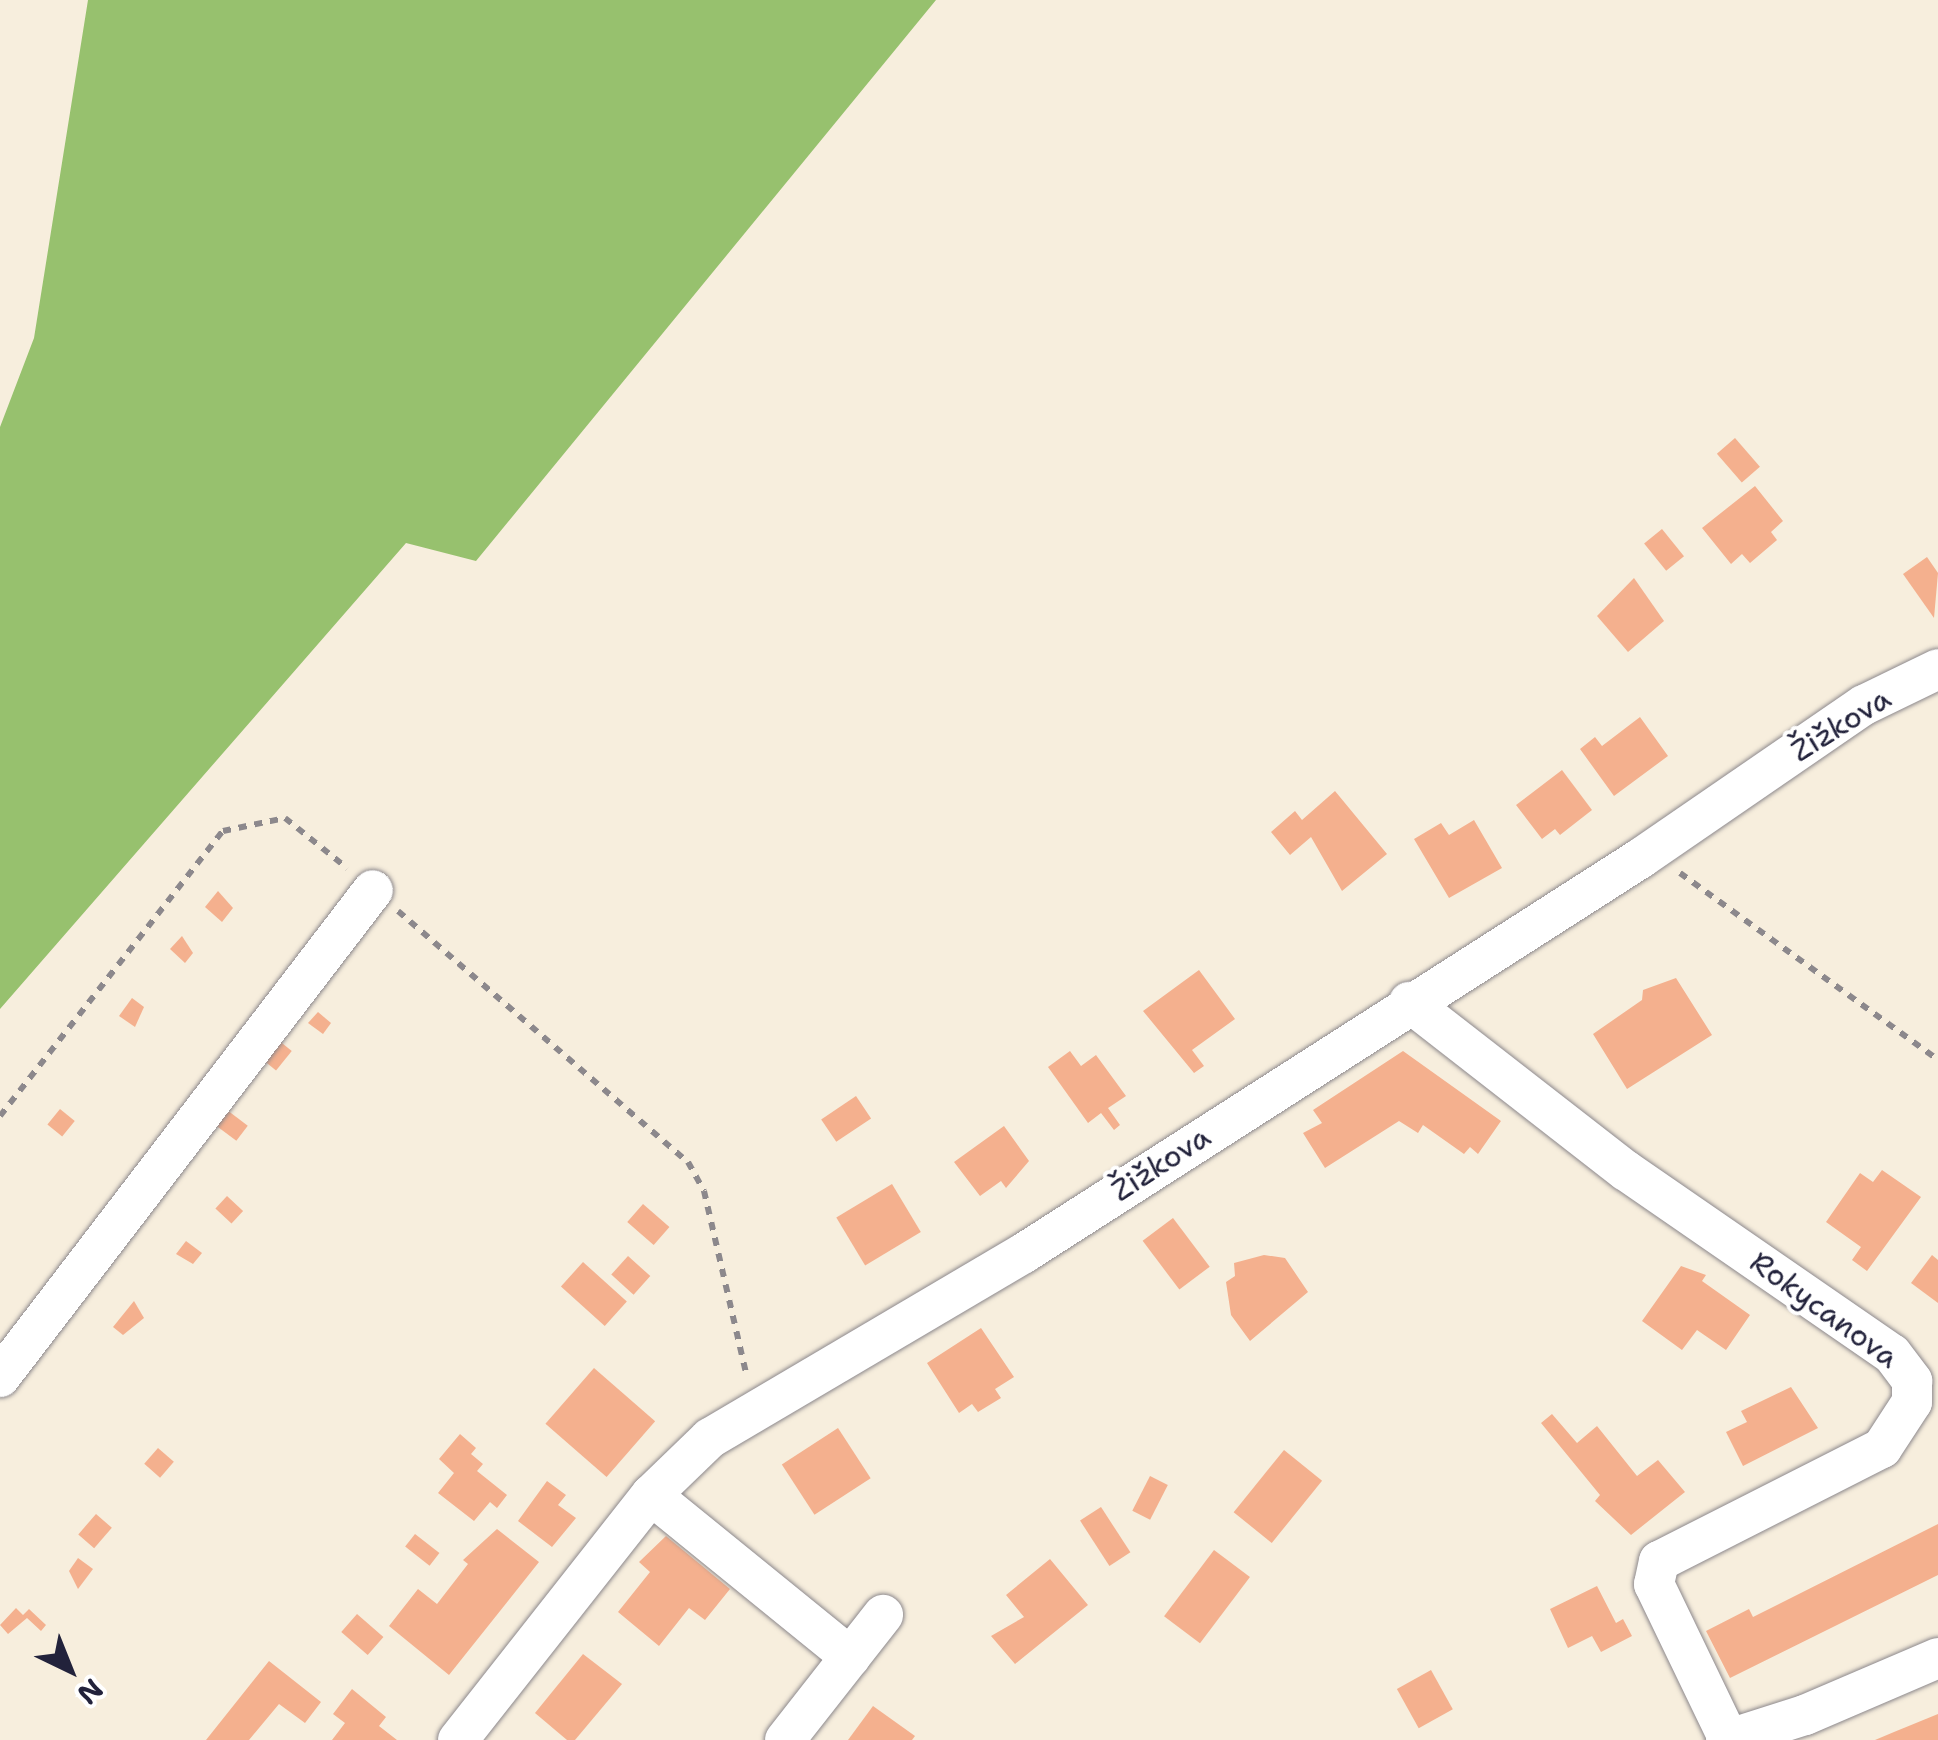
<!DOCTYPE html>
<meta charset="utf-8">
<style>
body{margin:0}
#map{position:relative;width:1938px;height:1740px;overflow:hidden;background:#f7eedd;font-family:"Shantell Sans",sans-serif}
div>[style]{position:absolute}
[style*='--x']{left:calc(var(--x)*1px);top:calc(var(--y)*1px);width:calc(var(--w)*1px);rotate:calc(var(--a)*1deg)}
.green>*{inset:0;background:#97c16e}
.building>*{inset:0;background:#f4b08e;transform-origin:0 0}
.path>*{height:6px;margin-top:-3px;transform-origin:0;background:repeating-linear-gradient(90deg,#8c888c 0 8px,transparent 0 16px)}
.roads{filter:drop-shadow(0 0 2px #8c888c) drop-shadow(0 0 2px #8c888c)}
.minor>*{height:40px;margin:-20px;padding:0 20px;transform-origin:20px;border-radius:20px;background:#fff}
span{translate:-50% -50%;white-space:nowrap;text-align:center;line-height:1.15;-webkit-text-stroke:8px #fff;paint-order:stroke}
.street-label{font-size:30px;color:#22223b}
.north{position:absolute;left:20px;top:1620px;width:100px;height:100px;-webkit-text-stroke:8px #fff;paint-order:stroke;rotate:137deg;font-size:28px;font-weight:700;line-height:40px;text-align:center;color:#22223b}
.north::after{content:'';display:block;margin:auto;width:35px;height:45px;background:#22223b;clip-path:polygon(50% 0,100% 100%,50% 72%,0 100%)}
</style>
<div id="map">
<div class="green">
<div style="clip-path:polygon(88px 0,936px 0,476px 561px,406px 543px,0 1009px,0 427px,34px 338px)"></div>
</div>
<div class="building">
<div style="left:1735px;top:438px;width:38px;height:24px;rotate:49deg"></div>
<div style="clip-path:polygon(1755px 486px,1783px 521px,1771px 532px,1777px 540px,1750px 563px,1742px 554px,1731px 564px,1702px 528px)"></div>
<div style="left:1662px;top:529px;width:35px;height:23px;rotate:51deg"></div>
<div style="clip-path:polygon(1927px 557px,1938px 573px,1934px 618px,1903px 574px)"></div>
<div style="clip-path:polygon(1634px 578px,1664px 621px,1628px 652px,1597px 616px)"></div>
<div style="clip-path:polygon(1640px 717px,1668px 756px,1614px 796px,1580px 749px,1595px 737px,1602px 746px)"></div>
<div style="clip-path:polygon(1562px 770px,1592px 810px,1560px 835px,1555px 829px,1542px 839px,1516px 805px)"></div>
<div style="clip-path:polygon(1335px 791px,1387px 854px,1342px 891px,1311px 837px,1290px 855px,1271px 832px,1295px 811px,1302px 820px)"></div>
<div style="clip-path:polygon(1474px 820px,1502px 868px,1449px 898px,1414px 839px,1441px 823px,1449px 835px)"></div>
<div style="clip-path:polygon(218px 891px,233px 908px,222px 922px,205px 907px)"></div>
<div style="clip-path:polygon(182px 936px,193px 953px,185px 963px,170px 949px)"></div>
<div style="clip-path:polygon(1199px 970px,1235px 1019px,1192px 1050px,1204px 1066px,1194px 1073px,1143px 1011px)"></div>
<div style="clip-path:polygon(1676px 978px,1712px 1035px,1627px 1089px,1593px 1034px,1642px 1000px,1643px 990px)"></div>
<div style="clip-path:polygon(132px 998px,144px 1007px,135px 1027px,119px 1016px)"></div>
<div style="clip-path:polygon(318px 1012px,331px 1023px,323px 1034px,308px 1023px)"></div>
<div style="left:277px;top:1039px;width:19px;height:25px;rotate:39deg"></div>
<div style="clip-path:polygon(1070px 1051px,1081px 1066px,1096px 1055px,1126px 1096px,1108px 1108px,1120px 1125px,1114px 1130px,1101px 1113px,1088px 1123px,1048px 1067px)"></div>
<div style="clip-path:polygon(1403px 1051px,1501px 1121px,1478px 1154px,1470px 1147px,1464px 1154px,1423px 1125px,1418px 1133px,1399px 1121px,1325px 1168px,1303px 1133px,1322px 1123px,1313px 1110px)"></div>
<div style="left:856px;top:1096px;width:27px;height:42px;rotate:56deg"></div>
<div style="left:60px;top:1109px;width:19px;height:20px;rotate:39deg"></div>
<div style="left:227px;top:1110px;width:26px;height:19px;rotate:37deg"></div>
<div style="clip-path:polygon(1004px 1126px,1029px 1161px,1006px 1188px,1001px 1181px,980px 1196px,954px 1162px)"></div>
<div style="clip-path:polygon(1882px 1170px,1921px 1197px,1867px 1271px,1852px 1260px,1861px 1247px,1826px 1222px,1860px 1173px,1873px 1182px)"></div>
<div style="left:892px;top:1184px;width:56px;height:65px;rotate:59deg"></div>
<div style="left:227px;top:1196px;width:22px;height:17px;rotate:43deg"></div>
<div style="left:643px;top:1204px;width:35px;height:24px;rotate:41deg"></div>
<div style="left:1173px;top:1218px;width:61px;height:38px;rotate:53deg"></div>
<div style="clip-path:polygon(186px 1241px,202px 1253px,193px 1264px,176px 1254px)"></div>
<div style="clip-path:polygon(1264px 1255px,1285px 1258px,1308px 1292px,1250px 1341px,1231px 1315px,1226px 1282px,1235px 1276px,1234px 1263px)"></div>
<div style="clip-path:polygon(1932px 1255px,1938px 1260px,1938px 1303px,1911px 1283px)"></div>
<div style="left:628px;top:1256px;width:30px;height:25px;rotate:42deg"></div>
<div style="left:583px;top:1262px;width:59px;height:33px;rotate:42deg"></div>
<div style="clip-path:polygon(1681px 1266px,1706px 1275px,1702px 1281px,1750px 1315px,1726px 1350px,1697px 1330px,1682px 1350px,1642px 1321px)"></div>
<div style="clip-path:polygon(134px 1301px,144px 1318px,123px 1335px,113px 1327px)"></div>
<div style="clip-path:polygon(981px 1328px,1014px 1377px,995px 1389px,1001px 1398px,978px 1412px,972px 1404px,959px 1413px,927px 1363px)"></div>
<div style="left:594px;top:1368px;width:81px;height:74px;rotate:41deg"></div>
<div style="clip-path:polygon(1791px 1387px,1818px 1428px,1743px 1466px,1726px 1432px,1747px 1422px,1741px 1411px)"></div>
<div style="clip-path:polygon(1552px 1414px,1577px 1443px,1597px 1426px,1637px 1476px,1658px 1460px,1685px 1492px,1631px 1535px,1595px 1501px,1600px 1495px,1541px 1423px)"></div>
<div style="left:838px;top:1428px;width:60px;height:67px;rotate:57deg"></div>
<div style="clip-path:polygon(460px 1434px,476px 1448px,471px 1454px,483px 1464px,477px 1471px,507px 1495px,497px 1508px,490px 1502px,474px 1521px,438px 1493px,454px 1473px,439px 1459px)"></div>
<div style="left:158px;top:1448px;width:21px;height:21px;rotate:41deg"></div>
<div style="left:1284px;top:1450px;width:49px;height:80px;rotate:39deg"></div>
<div style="left:1150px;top:1476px;width:20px;height:39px;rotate:27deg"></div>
<div style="clip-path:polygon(547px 1481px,566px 1495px,558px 1505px,576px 1518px,552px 1547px,518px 1521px)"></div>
<div style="left:1101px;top:1507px;width:54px;height:25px;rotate:57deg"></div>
<div style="left:96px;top:1514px;width:21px;height:27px;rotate:41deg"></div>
<div style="clip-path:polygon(1938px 1524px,1938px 1575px,1730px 1678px,1706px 1631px,1749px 1609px,1753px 1617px)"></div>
<div style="clip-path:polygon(497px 1529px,539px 1562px,449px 1675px,389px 1626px,418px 1589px,437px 1604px,468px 1564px,463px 1560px)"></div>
<div style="left:415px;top:1534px;width:31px;height:16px;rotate:38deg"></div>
<div style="clip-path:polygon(666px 1536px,730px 1589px,705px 1620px,689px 1608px,659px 1646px,618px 1612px,650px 1572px,639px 1562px)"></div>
<div style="left:1214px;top:1550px;width:45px;height:83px;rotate:37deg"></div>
<div style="clip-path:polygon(78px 1558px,93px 1569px,78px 1589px,69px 1571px)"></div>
<div style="clip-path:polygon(1050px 1559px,1088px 1605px,1015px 1664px,991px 1636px,1024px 1617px,1006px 1595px)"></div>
<div style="clip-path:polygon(1597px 1586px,1616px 1623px,1623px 1619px,1632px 1636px,1601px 1652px,1592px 1636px,1568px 1648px,1550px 1609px)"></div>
<div style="clip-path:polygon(16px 1608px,23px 1615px,29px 1609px,46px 1625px,41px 1631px,27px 1618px,8px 1634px,0 1625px)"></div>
<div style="left:357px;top:1614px;width:35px;height:24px;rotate:41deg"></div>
<div style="clip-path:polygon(583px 1654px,622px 1684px,575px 1740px,567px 1740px,535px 1713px)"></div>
<div style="clip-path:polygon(269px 1661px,321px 1702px,305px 1723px,279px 1704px,249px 1740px,206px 1740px)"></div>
<div style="left:1431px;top:1670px;width:45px;height:39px;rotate:61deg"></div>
<div style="clip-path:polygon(352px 1689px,386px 1717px,379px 1726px,397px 1740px,332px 1740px,345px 1723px,333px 1714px)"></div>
<div style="clip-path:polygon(873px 1706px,915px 1736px,912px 1740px,848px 1740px)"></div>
<div style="clip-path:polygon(1938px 1714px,1938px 1740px,1875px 1740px,1894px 1732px)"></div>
</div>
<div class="path">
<div style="--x:1680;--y:873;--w:319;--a:35.9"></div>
<div style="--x:398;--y:911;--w:384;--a:40.9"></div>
<div style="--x:688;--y:1162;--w:33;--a:61"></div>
<div style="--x:704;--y:1191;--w:191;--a:77"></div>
<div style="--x:0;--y:1116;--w:362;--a:-52"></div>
<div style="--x:223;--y:831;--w:63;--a:-11.8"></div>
<div style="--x:285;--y:818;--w:80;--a:38.9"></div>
</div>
<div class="roads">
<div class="minor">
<div style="--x:1409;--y:1002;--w:274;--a:37.9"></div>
<div style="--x:1625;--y:1170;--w:324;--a:34.6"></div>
<div style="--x:1892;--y:1354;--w:34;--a:53"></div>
<div style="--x:1912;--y:1381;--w:21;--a:90"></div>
<div style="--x:1912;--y:1402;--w:55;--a:123.1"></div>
<div style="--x:1882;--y:1448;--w:250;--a:153.1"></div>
<div style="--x:1659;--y:1561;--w:24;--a:102"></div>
<div style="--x:1654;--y:1584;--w:173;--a:64.3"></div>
<div style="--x:0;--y:1377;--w:613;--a:-52.55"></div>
<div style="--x:651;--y:1495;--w:257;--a:39.1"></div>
<div style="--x:458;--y:1740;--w:312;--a:-51.8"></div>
<div style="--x:651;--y:1495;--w:82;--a:-44"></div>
<div style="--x:710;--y:1438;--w:364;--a:-30.5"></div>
<div style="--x:1024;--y:1253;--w:733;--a:-32.63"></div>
<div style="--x:1641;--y:858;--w:270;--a:-34.5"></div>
<div style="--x:1864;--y:705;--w:82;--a:-25.9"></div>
<div style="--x:785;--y:1740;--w:159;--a:-51.9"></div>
<div style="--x:1726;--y:1740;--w:83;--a:-17.6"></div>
<div style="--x:1805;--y:1715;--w:145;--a:-23.2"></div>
</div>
</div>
<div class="street-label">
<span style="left:1841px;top:725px;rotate:-32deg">Žižkova</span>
<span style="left:1161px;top:1164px;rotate:-33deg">Žižkova</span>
<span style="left:1824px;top:1310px;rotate:36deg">Rokycanova</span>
</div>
<div class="north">N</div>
</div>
